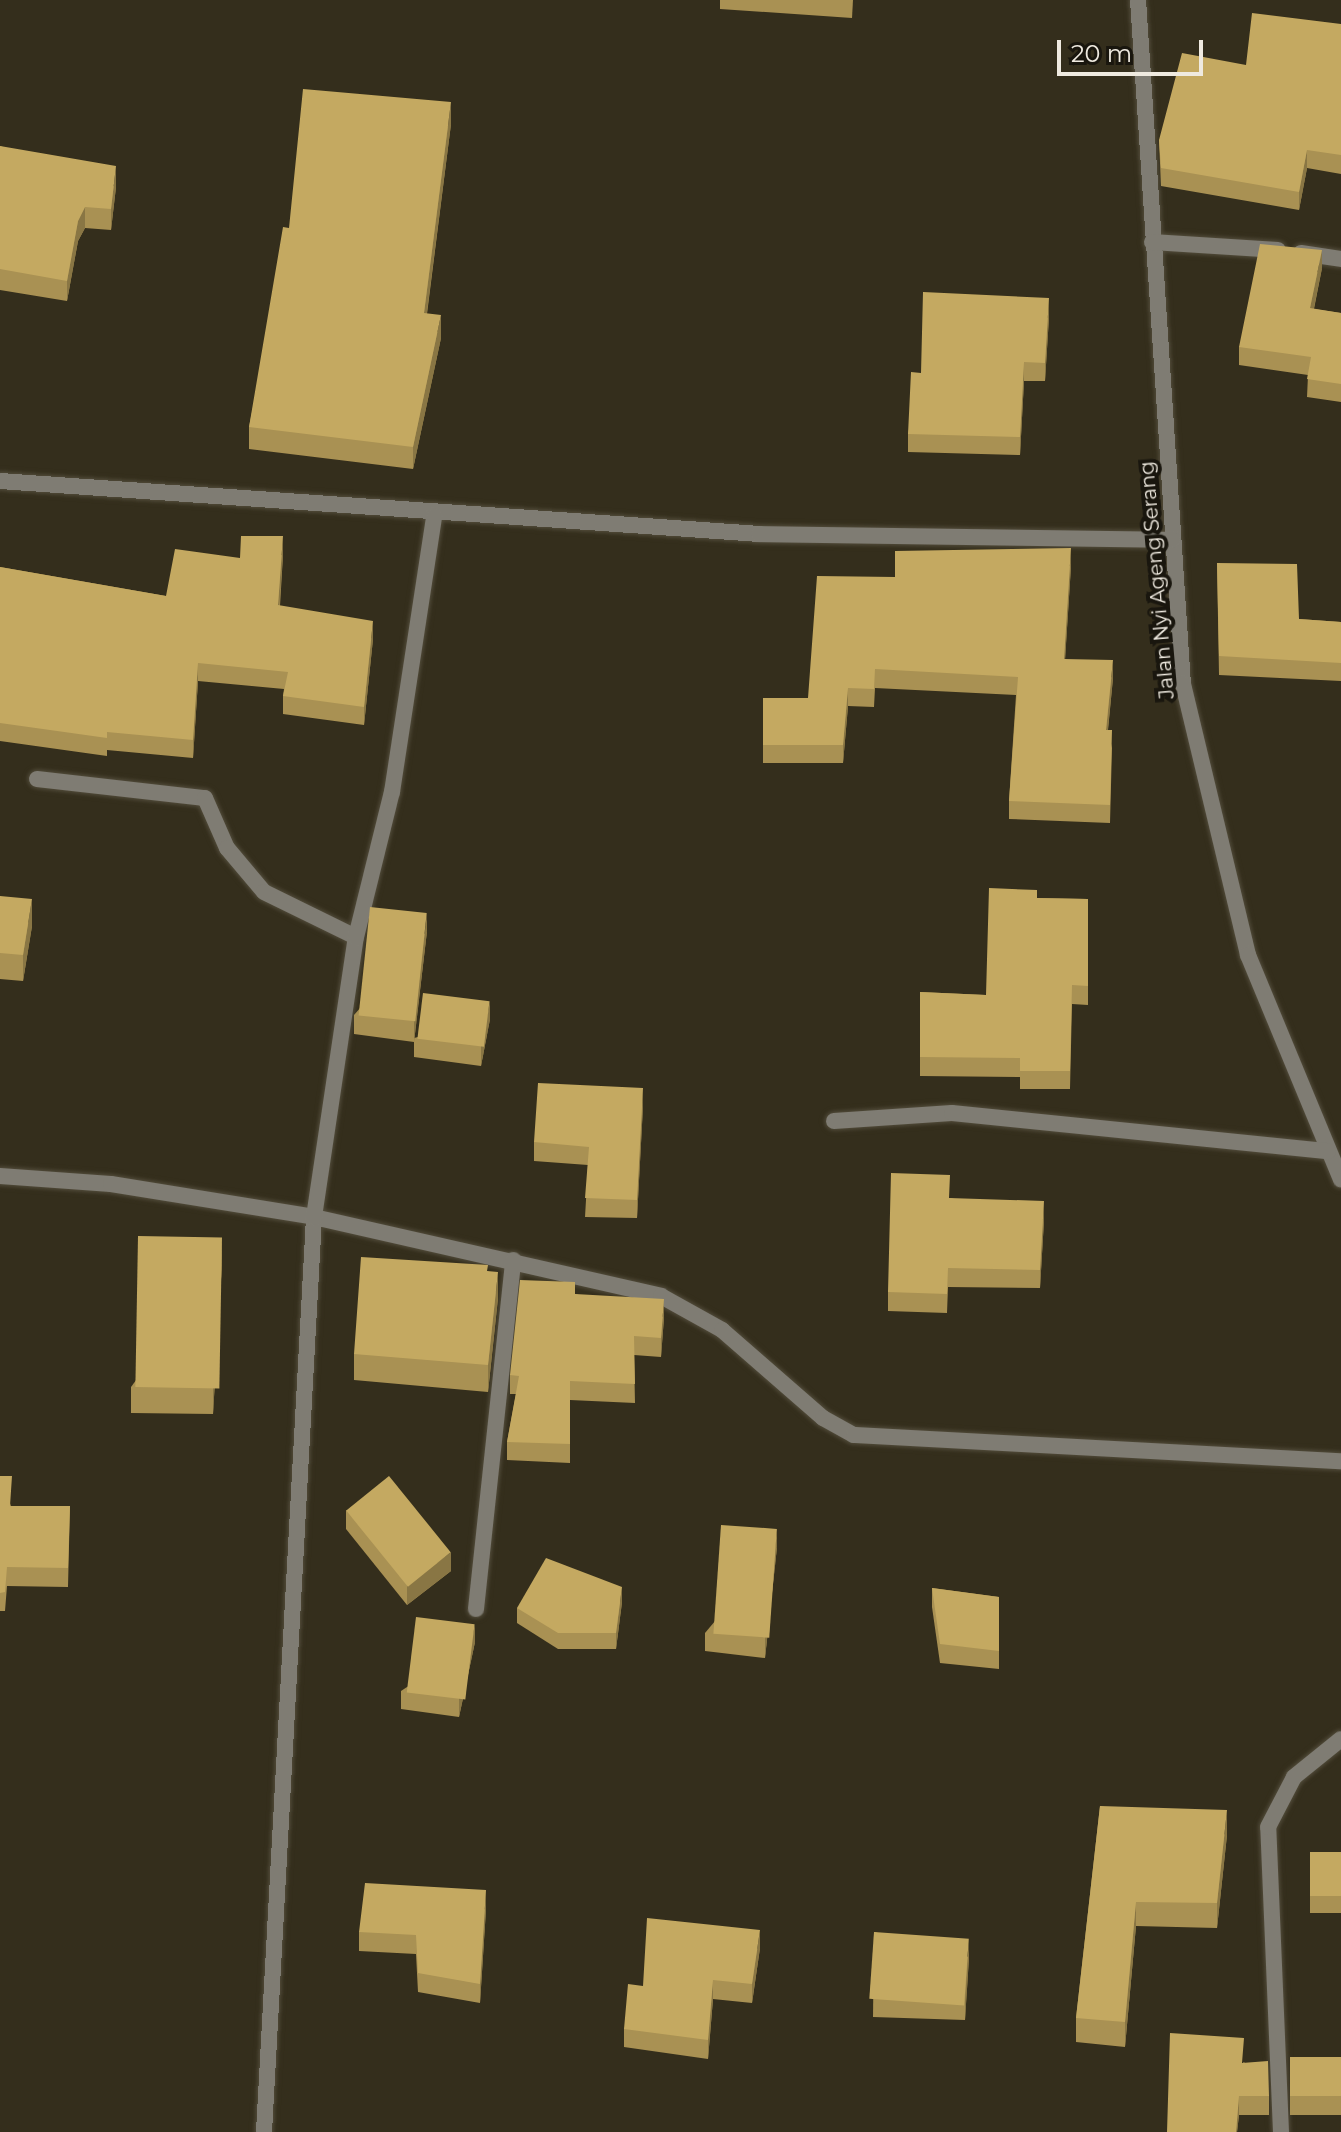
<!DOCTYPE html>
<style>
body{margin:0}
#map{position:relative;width:1341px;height:2132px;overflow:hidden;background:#342e1c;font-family:Montserrat,sans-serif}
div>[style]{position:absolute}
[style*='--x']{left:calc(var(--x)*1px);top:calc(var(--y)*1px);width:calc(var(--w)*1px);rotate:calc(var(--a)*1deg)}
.roads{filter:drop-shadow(0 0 2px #524c3b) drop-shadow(0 0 2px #524c3b)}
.minor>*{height:16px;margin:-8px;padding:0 8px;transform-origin:8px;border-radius:8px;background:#7f7c73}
.wall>*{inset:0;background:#a99153;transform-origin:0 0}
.shaded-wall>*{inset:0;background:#897644}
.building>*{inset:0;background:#c4a961;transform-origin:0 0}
span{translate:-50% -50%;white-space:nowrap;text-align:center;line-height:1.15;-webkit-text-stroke:8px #19160e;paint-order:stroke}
.street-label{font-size:20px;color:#efeae0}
.scale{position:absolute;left:1057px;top:40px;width:146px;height:36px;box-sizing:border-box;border:4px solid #efeae0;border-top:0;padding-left:10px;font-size:24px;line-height:28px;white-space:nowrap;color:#efeae0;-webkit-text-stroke:6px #19160e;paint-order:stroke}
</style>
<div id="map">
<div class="roads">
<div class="minor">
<div style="--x:1138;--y:0;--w:685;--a:86.24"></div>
<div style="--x:1183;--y:684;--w:279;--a:76.5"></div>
<div style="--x:1248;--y:955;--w:243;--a:67.5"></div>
<div style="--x:1152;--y:242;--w:126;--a:3.6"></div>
<div style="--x:1301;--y:253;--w:40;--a:8.5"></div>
<div style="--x:0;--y:481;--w:761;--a:3.99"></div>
<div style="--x:759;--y:534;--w:414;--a:0.8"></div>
<div style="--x:37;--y:779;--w:169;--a:6.5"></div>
<div style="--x:205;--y:798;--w:55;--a:66.3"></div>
<div style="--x:227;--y:848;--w:57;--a:49.9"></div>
<div style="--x:264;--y:892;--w:102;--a:26.1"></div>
<div style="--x:834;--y:1121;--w:118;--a:-3.9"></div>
<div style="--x:952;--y:1113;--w:378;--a:5.8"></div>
<div style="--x:0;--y:1176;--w:111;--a:4.1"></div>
<div style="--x:111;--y:1184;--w:206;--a:9.2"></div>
<div style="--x:314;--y:1217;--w:356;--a:12.8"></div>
<div style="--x:661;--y:1296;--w:70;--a:29.1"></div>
<div style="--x:722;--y:1330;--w:134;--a:41.1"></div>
<div style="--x:823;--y:1418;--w:35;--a:29"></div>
<div style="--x:854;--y:1435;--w:488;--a:3.1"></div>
<div style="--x:476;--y:1609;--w:351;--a:-83.9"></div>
<div style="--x:264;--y:2132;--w:916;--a:-86.87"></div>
<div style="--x:314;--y:1217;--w:283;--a:-81.5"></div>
<div style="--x:356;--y:937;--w:149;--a:-76.1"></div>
<div style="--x:392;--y:792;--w:279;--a:-81.3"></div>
<div style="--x:1281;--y:2132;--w:305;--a:-92.4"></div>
<div style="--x:1268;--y:1827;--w:56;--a:-62.5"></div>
<div style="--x:1294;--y:1777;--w:60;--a:-39"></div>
</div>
</div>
<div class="wall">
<div style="clip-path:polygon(720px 0,853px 0,852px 18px,720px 9px)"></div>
<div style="clip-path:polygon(1341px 24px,1341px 174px,1307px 168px,1299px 210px,1161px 186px,1159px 140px,1246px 65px)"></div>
<div style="clip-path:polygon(451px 124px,427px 314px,441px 338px,413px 469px,249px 449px,249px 427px,289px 228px)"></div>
<div style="clip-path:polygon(0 146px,116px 187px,111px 230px,85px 228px,78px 241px,67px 301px,0 290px)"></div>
<div style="clip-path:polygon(1322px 268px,1314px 309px,1341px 313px,1341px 402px,1307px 397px,1308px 375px,1239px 365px,1239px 347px)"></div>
<div style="clip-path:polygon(1049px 317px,1045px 381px,1024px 381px,1020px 455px,908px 452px,908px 434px,921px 373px)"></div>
<div style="clip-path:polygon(283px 555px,280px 606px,373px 639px,364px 725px,283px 714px,283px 696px,284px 689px,198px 681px,193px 758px,107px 750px,107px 756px,0 741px,0 567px,166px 596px,240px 558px)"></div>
<div style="clip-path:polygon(1217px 563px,1299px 619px,1341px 622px,1341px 681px,1219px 675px)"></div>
<div style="clip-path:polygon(1071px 566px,1065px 659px,1113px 678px,1108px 730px,1112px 748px,1110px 823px,1009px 819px,1009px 801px,1016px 695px,875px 688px,874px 707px,848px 706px,843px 763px,763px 763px,763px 698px,808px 698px,895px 577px)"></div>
<div style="clip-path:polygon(0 896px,32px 926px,23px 981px,0 979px)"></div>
<div style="clip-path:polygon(1037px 898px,1088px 899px,1088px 1005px,1072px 1004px,1070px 1089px,1020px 1089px,1020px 1077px,920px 1076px,920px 992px,986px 995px)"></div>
<div style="clip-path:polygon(427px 931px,414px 1042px,354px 1034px,354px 1015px)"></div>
<div style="clip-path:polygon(490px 1019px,481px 1066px,414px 1057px,414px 1038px)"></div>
<div style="clip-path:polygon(643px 1106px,637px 1218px,585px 1217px,588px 1165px,534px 1161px,534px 1142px)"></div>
<div style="clip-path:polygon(950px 1198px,1044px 1220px,1040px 1288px,948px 1287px,947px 1313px,888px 1311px,888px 1292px)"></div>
<div style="clip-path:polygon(222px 1263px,213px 1414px,131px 1413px,131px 1387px)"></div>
<div style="clip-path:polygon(488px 1271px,498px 1298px,488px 1392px,354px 1380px,354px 1354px)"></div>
<div style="clip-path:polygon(575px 1294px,664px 1317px,661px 1357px,634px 1355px,635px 1403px,570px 1400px,570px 1463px,507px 1460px,507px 1442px,516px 1394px,510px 1394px,510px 1375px)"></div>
<div style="clip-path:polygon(0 1476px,11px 1506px,70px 1506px,68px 1587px,7px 1586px,5px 1611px,0 1611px)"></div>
<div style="clip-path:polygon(346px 1510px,451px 1571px,407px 1605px,346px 1529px)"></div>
<div style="clip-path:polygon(777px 1547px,765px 1658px,705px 1651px,705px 1633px)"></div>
<div style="clip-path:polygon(932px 1588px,999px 1597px,999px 1669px,940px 1663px,932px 1607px)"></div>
<div style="clip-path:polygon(622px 1602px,616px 1649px,558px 1649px,517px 1623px,517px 1608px)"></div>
<div style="clip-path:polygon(475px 1642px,459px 1717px,401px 1709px,401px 1691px)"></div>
<div style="clip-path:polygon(1100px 1806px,1227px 1835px,1217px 1928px,1136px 1926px,1125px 2047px,1076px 2042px,1076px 2018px)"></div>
<div style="left:1310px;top:1852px;width:31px;height:61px"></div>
<div style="clip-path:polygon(486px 1909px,480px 2003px,418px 1992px,416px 1954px,359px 1951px,359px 1932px)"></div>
<div style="clip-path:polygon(874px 1932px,969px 1957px,965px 2020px,873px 2017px)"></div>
<div style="clip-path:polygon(760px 1948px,752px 2003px,713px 1999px,708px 2059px,624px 2047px,624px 2029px,643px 1986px)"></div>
<div style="left:1341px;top:2057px;width:58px;height:51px;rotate:90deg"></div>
<div style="clip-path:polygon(1244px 2062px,1269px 2096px,1269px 2115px,1239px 2115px,1237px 2132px,1167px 2132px)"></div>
</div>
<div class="shaded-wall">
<div style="clip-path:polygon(451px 102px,451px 124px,424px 335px,424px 313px)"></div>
<div style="clip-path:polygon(1307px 150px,1307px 168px,1299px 210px,1299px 192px)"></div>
<div style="clip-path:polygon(116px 166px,116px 187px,111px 230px,111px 209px)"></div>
<div style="clip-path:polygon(85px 207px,85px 228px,78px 241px,67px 301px,67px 281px,78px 221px)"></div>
<div style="clip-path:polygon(1322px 250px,1322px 268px,1310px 327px,1310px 308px)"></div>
<div style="clip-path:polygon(1049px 298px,1049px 317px,1045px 381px,1045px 363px)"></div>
<div style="clip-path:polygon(441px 315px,441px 338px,413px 469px,413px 447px)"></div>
<div style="clip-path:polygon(1024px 362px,1024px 381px,1020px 455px,1020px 437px)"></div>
<div style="clip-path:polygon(283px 536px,283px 555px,278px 624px,278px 605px)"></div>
<div style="clip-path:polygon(1071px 548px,1071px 566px,1064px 677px,1064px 659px)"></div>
<div style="clip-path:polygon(373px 621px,373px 639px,364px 725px,364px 707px)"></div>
<div style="clip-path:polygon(1113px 660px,1113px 678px,1106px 748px,1106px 730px)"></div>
<div style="clip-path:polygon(198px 663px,198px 681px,193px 758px,193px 740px)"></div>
<div style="clip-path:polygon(848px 688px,848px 706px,843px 763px,843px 745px)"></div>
<div style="clip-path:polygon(32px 899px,32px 926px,23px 981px,23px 955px)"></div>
<div style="clip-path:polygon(427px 913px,427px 931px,414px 1042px,414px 1023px)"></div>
<div style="clip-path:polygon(490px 1001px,490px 1019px,481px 1066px,481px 1047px)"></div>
<div style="clip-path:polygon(643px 1088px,643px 1106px,637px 1218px,637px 1200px)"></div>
<div style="clip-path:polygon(1044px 1201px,1044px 1220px,1040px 1288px,1040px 1270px)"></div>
<div style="clip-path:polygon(222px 1237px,222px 1263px,213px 1414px,213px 1388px)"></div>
<div style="clip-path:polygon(498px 1272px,498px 1298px,488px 1392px,488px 1365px)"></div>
<div style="clip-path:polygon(664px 1299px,664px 1317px,661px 1357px,661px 1338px)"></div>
<div style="clip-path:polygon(777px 1529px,777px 1547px,765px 1658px,765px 1639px)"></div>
<div style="clip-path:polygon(451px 1552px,451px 1571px,407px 1605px,407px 1586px)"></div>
<div style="clip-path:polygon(622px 1587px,622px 1602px,616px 1649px,616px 1633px)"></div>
<div style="clip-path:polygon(475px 1624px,475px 1642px,459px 1717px,459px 1698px)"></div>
<div style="clip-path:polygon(1227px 1810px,1227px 1835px,1217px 1928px,1217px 1903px)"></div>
<div style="clip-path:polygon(486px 1890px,486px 1909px,480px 2003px,480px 1984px)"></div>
<div style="clip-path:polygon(1136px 1902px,1136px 1926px,1125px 2047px,1125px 2022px)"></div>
<div style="clip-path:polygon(760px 1930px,760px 1948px,752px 2003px,752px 1984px)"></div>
<div style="clip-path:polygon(969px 1938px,969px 1957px,965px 2020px,965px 2001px)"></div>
<div style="clip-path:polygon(713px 1980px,713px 1999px,708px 2059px,708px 2040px)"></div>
<div style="clip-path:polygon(1239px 2096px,1239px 2115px,1237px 2132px,1236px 2132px)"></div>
</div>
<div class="building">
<div style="clip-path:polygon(1252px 13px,1341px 24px,1341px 155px,1307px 150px,1299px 192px,1161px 168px,1159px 140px,1182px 53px,1246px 65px)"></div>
<div style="clip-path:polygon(303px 89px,451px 102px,424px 313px,441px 315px,413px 447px,249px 427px,283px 227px,289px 228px)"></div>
<div style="clip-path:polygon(0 146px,116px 166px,111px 209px,85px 207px,78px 221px,67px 281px,0 269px)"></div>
<div style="clip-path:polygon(1260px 244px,1322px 250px,1310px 308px,1341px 313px,1341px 384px,1307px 379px,1311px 357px,1239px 347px)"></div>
<div style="clip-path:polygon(923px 292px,1049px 298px,1045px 363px,1024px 362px,1020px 437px,908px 434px,911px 372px,921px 373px)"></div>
<div style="clip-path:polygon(241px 536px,283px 536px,278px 605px,373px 621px,364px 707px,283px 696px,288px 672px,198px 663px,193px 740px,107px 732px,107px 738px,0 723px,0 567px,166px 596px,175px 549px,240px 558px)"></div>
<div style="clip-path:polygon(1071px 548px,1064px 659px,1113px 660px,1106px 730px,1112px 730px,1110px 805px,1009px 801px,1018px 677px,875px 669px,874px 689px,848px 688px,843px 745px,763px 745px,763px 698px,808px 698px,817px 576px,895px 577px,895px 551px)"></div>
<div style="clip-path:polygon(1217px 563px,1297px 564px,1299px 619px,1341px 622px,1341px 663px,1219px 656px)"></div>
<div style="clip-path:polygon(989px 888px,1037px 890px,1037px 898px,1088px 899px,1088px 986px,1072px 985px,1070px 1071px,1020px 1071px,1020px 1058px,920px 1057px,920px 992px,986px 995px)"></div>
<div style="clip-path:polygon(0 896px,32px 899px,23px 955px,0 953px)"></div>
<div style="left:370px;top:907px;width:57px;height:109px;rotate:6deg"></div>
<div style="left:423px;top:993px;width:67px;height:46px;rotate:7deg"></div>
<div style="clip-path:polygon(538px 1083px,643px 1088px,637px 1200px,585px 1198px,589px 1147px,534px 1142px)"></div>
<div style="clip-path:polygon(891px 1173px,950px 1175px,949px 1198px,1044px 1201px,1040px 1270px,948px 1268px,947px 1294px,888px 1292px)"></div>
<div style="left:138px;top:1236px;width:84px;height:151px;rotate:1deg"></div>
<div style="clip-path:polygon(361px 1257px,488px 1265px,487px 1271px,498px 1272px,488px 1365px,354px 1354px)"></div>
<div style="clip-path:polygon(520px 1280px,575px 1282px,575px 1294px,664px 1299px,661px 1338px,634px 1336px,635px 1384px,570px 1381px,570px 1444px,507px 1442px,519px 1376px,510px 1375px)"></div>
<div style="clip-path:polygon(0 1476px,12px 1476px,10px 1506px,70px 1506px,68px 1568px,7px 1567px,5px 1592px,0 1593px)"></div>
<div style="left:389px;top:1476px;width:98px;height:55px;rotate:51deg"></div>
<div style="left:721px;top:1525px;width:56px;height:109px;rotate:4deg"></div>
<div style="clip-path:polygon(546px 1558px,622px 1587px,616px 1633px,558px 1633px,517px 1608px)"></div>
<div style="clip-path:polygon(932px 1588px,999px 1597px,999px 1651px,940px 1644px)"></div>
<div style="left:416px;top:1617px;width:59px;height:76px;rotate:7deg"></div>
<div style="clip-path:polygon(1100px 1806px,1227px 1810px,1217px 1903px,1136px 1902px,1125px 2022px,1076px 2018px)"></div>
<div style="left:1310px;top:1852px;width:31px;height:44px"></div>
<div style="clip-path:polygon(365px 1883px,486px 1890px,480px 1984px,418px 1973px,416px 1935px,359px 1932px)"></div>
<div style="clip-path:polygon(647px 1918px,760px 1930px,752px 1984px,713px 1980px,708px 2040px,624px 2029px,628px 1984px,643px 1986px)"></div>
<div style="left:874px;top:1932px;width:95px;height:67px;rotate:4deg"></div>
<div style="clip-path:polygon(1170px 2033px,1244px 2038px,1242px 2063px,1268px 2061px,1269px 2096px,1239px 2096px,1236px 2132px,1167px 2132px)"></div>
<div style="left:1341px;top:2057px;width:39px;height:51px;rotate:90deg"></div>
</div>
<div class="street-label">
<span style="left:1157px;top:580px;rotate:-95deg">Jalan Nyi Ageng Serang</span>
</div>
<div class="scale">20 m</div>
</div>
